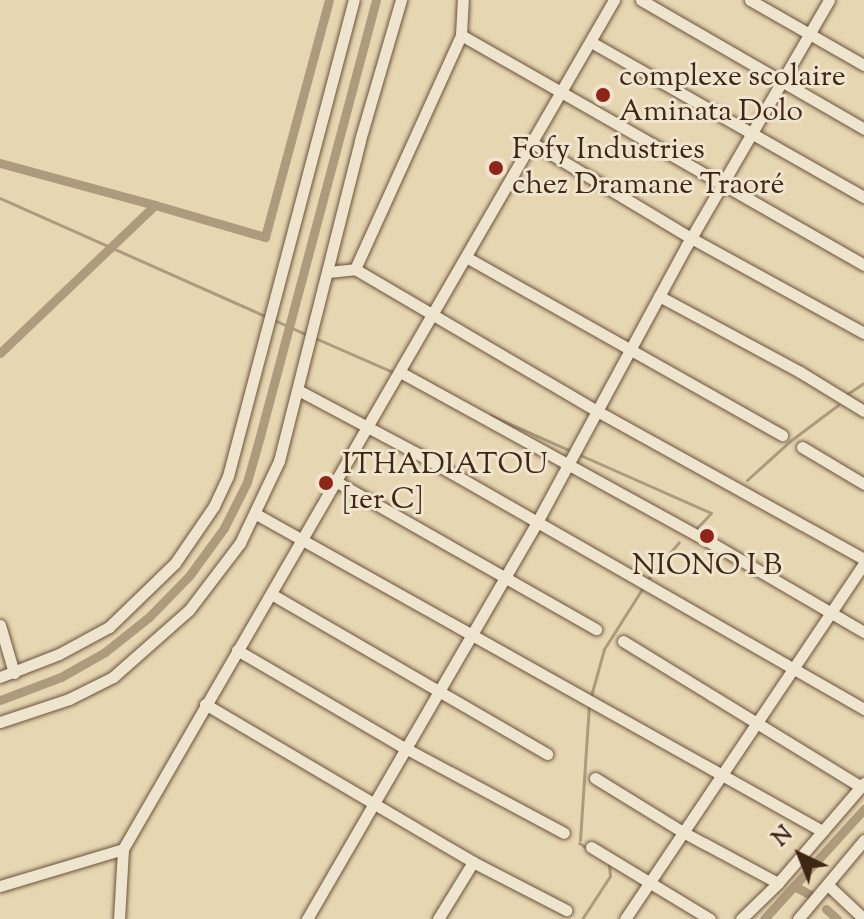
<!DOCTYPE html>
<meta charset="utf-8">
<style>
body{margin:0}
#map{position:relative;width:864px;height:919px;overflow:hidden;background:#e7d6b2;font-family:"Sorts Mill Goudy",serif}
div>[style]{position:absolute}
[style*='--x']{left:calc(var(--x)*1px);top:calc(var(--y)*1px);width:calc(var(--w)*1px);rotate:calc(var(--a)*1deg)}
.stream>*{height:3px;margin:-1.5px;padding:0 1.5px;transform-origin:1.5px;border-radius:1.5px;background:#ae9a7d}
.canal>*{height:9px;margin:-4.5px;padding:0 4.5px;transform-origin:4.5px;border-radius:4.5px;background:#ae9a7d}
.roads{filter:drop-shadow(0 0 2px #6a533c) drop-shadow(0 0 2px #6a533c)}
.minor>*{height:11px;margin:-5.5px;padding:0 5.5px;transform-origin:5.5px;border-radius:5.5px;background:#efe4cd}
.dots>*{width:22px;height:22px;translate:-50% -50%;box-sizing:border-box;border:4px solid #efe4cd;border-radius:50%}
span{translate:-50% -50%;white-space:nowrap;text-align:center;line-height:1.15;-webkit-text-stroke:6px #efe4cd;paint-order:stroke}
.poi-label{font-size:30px;color:#402715}
.left{translate:0 -50%;text-align:left}
.north{position:absolute;left:760px;top:815px;width:80px;height:80px;-webkit-text-stroke:6px #efe4cd;paint-order:stroke;rotate:317deg;font-size:22px;font-weight:700;line-height:32px;text-align:center;color:#402715}
.north::after{content:'';display:block;margin:auto;width:28px;height:36px;background:#402715;clip-path:polygon(50% 0,100% 100%,50% 72%,0 100%)}
</style>
<div id="map">
<div class="stream">
<div style="--x:0;--y:198;--w:292;--a:24"></div>
<div style="--x:274;--y:320;--w:37;--a:24"></div>
<div style="--x:315;--y:338;--w:87;--a:23.6"></div>
<div style="--x:847;--y:394;--w:20;--a:-33"></div>
<div style="--x:490;--y:415;--w:89;--a:24"></div>
<div style="--x:578;--y:454;--w:145;--a:23.9"></div>
<div style="--x:711;--y:513;--w:23;--a:133"></div>
<div style="--x:747;--y:480;--w:58;--a:-42.2"></div>
<div style="--x:790;--y:441;--w:60;--a:-36.9"></div>
<div style="--x:648;--y:579;--w:48;--a:-50"></div>
<div style="--x:591;--y:696;--w:49;--a:-74.5"></div>
<div style="--x:604;--y:649;--w:75;--a:-57.6"></div>
<div style="--x:580;--y:840;--w:136;--a:-86.2"></div>
<div style="--x:579;--y:843;--w:9;--a:32"></div>
<div style="--x:582;--y:919;--w:51;--a:-56.9"></div>
<div style="--x:610;--y:876;--w:12;--a:-95"></div>
</div>
<div class="canal">
<div style="--x:0;--y:163;--w:161;--a:15.2"></div>
<div style="--x:0;--y:353;--w:214;--a:-43.7"></div>
<div style="--x:155;--y:205;--w:115;--a:16.2"></div>
<div style="--x:265;--y:237;--w:245;--a:-74.9"></div>
<div style="--x:0;--y:700;--w:65;--a:-20.7"></div>
<div style="--x:61;--y:677;--w:51;--a:-29.6"></div>
<div style="--x:105;--y:652;--w:56;--a:-38.5"></div>
<div style="--x:149;--y:617;--w:57;--a:-45.7"></div>
<div style="--x:189;--y:576;--w:59;--a:-53.9"></div>
<div style="--x:224;--y:528;--w:51;--a:-63.4"></div>
<div style="--x:247;--y:482;--w:48;--a:-74.2"></div>
<div style="--x:260;--y:436;--w:451;--a:-75.1"></div>
<div style="--x:794;--y:886;--w:24;--a:28"></div>
<div style="--x:826;--y:909;--w:15;--a:42"></div>
<div style="--x:764;--y:919;--w:149;--a:-47.7"></div>
</div>
<div class="roads">
<div class="minor">
<div style="--x:641;--y:0;--w:258;--a:30"></div>
<div style="--x:750;--y:0;--w:131;--a:29.7"></div>
<div style="--x:461;--y:35;--w:464;--a:29.7"></div>
<div style="--x:591;--y:42;--w:314;--a:29.6"></div>
<div style="--x:531;--y:142;--w:187;--a:31"></div>
<div style="--x:691;--y:238;--w:197;--a:28.8"></div>
<div style="--x:466;--y:257;--w:363;--a:29.4"></div>
<div style="--x:355;--y:269;--w:257;--a:-65.6"></div>
<div style="--x:461;--y:35;--w:35;--a:-87"></div>
<div style="--x:328;--y:272;--w:27;--a:-6"></div>
<div style="--x:355;--y:269;--w:281;--a:30.4"></div>
<div style="--x:597;--y:411;--w:305;--a:29"></div>
<div style="--x:659;--y:296;--w:160;--a:28.3"></div>
<div style="--x:800;--y:372;--w:75;--a:31.4"></div>
<div style="--x:400;--y:372;--w:359;--a:28.8"></div>
<div style="--x:715;--y:545;--w:173;--a:30.3"></div>
<div style="--x:298;--y:390;--w:138;--a:28"></div>
<div style="--x:420;--y:455;--w:512;--a:29.77"></div>
<div style="--x:802;--y:447;--w:72;--a:30.8"></div>
<div style="--x:337;--y:482;--w:298;--a:29.6"></div>
<div style="--x:256;--y:514;--w:649;--a:29.25"></div>
<div style="--x:273;--y:595;--w:317;--a:30.1"></div>
<div style="--x:0;--y:625;--w:50;--a:73.7"></div>
<div style="--x:623;--y:641;--w:279;--a:31.5"></div>
<div style="--x:237;--y:650;--w:194;--a:30.3"></div>
<div style="--x:405;--y:748;--w:180;--a:28.1"></div>
<div style="--x:0;--y:677;--w:63;--a:-21.3"></div>
<div style="--x:59;--y:654;--w:57;--a:-28.4"></div>
<div style="--x:109;--y:627;--w:92;--a:-44.1"></div>
<div style="--x:175;--y:563;--w:69;--a:-55.6"></div>
<div style="--x:214;--y:506;--w:33;--a:-65"></div>
<div style="--x:228;--y:476;--w:492;--a:-75.2"></div>
<div style="--x:205;--y:704;--w:311;--a:30.5"></div>
<div style="--x:473;--y:862;--w:105;--a:27.3"></div>
<div style="--x:0;--y:722;--w:73;--a:-18.4"></div>
<div style="--x:69;--y:699;--w:49;--a:-26.6"></div>
<div style="--x:113;--y:677;--w:101;--a:-41.4"></div>
<div style="--x:189;--y:610;--w:84;--a:-52.7"></div>
<div style="--x:240;--y:543;--w:91;--a:-64.6"></div>
<div style="--x:279;--y:461;--w:331;--a:-75.8"></div>
<div style="--x:360;--y:140;--w:146;--a:-73.7"></div>
<div style="--x:595;--y:778;--w:101;--a:31.6"></div>
<div style="--x:681;--y:831;--w:110;--a:28.2"></div>
<div style="--x:591;--y:847;--w:139;--a:31.2"></div>
<div style="--x:0;--y:886;--w:128;--a:-16.7"></div>
<div style="--x:829;--y:886;--w:48;--a:43.3"></div>
<div style="--x:119;--y:919;--w:70;--a:-86.7"></div>
<div style="--x:123;--y:849;--w:981;--a:-59.96"></div>
<div style="--x:307;--y:919;--w:459;--a:-59.9"></div>
<div style="--x:537;--y:522;--w:315;--a:-61.6"></div>
<div style="--x:687;--y:245;--w:283;--a:-59.9"></div>
<div style="--x:438;--y:919;--w:67;--a:-58.4"></div>
<div style="--x:625;--y:919;--w:428;--a:-56.1"></div>
<div style="--x:741;--y:919;--w:52;--a:-44.2"></div>
<div style="--x:778;--y:883;--w:132;--a:-49.3"></div>
<div style="--x:798;--y:919;--w:103;--a:-50.1"></div>
</div>
</div>
<div class="dots">
<div style="left:603px;top:95px;background:#8f2418"></div>
<div style="left:496px;top:168px;background:#8f2418"></div>
<div style="left:326px;top:483px;background:#8f2418"></div>
<div style="left:707px;top:536px;background:#8f2418"></div>
</div>
<div class="poi-label">
<span class="left" style="left:619px;top:95px">complexe scolaire<br>Aminata Dolo</span>
<span class="left" style="left:512px;top:168px">Fofy Industries<br>chez Dramane Traoré</span>
<span class="left" style="left:342px;top:483px">ITHADIATOU<br>[1er C]</span>
<span style="left:707px;top:567px">NIONO I B</span>
</div>
<div class="north">N</div>
</div>
